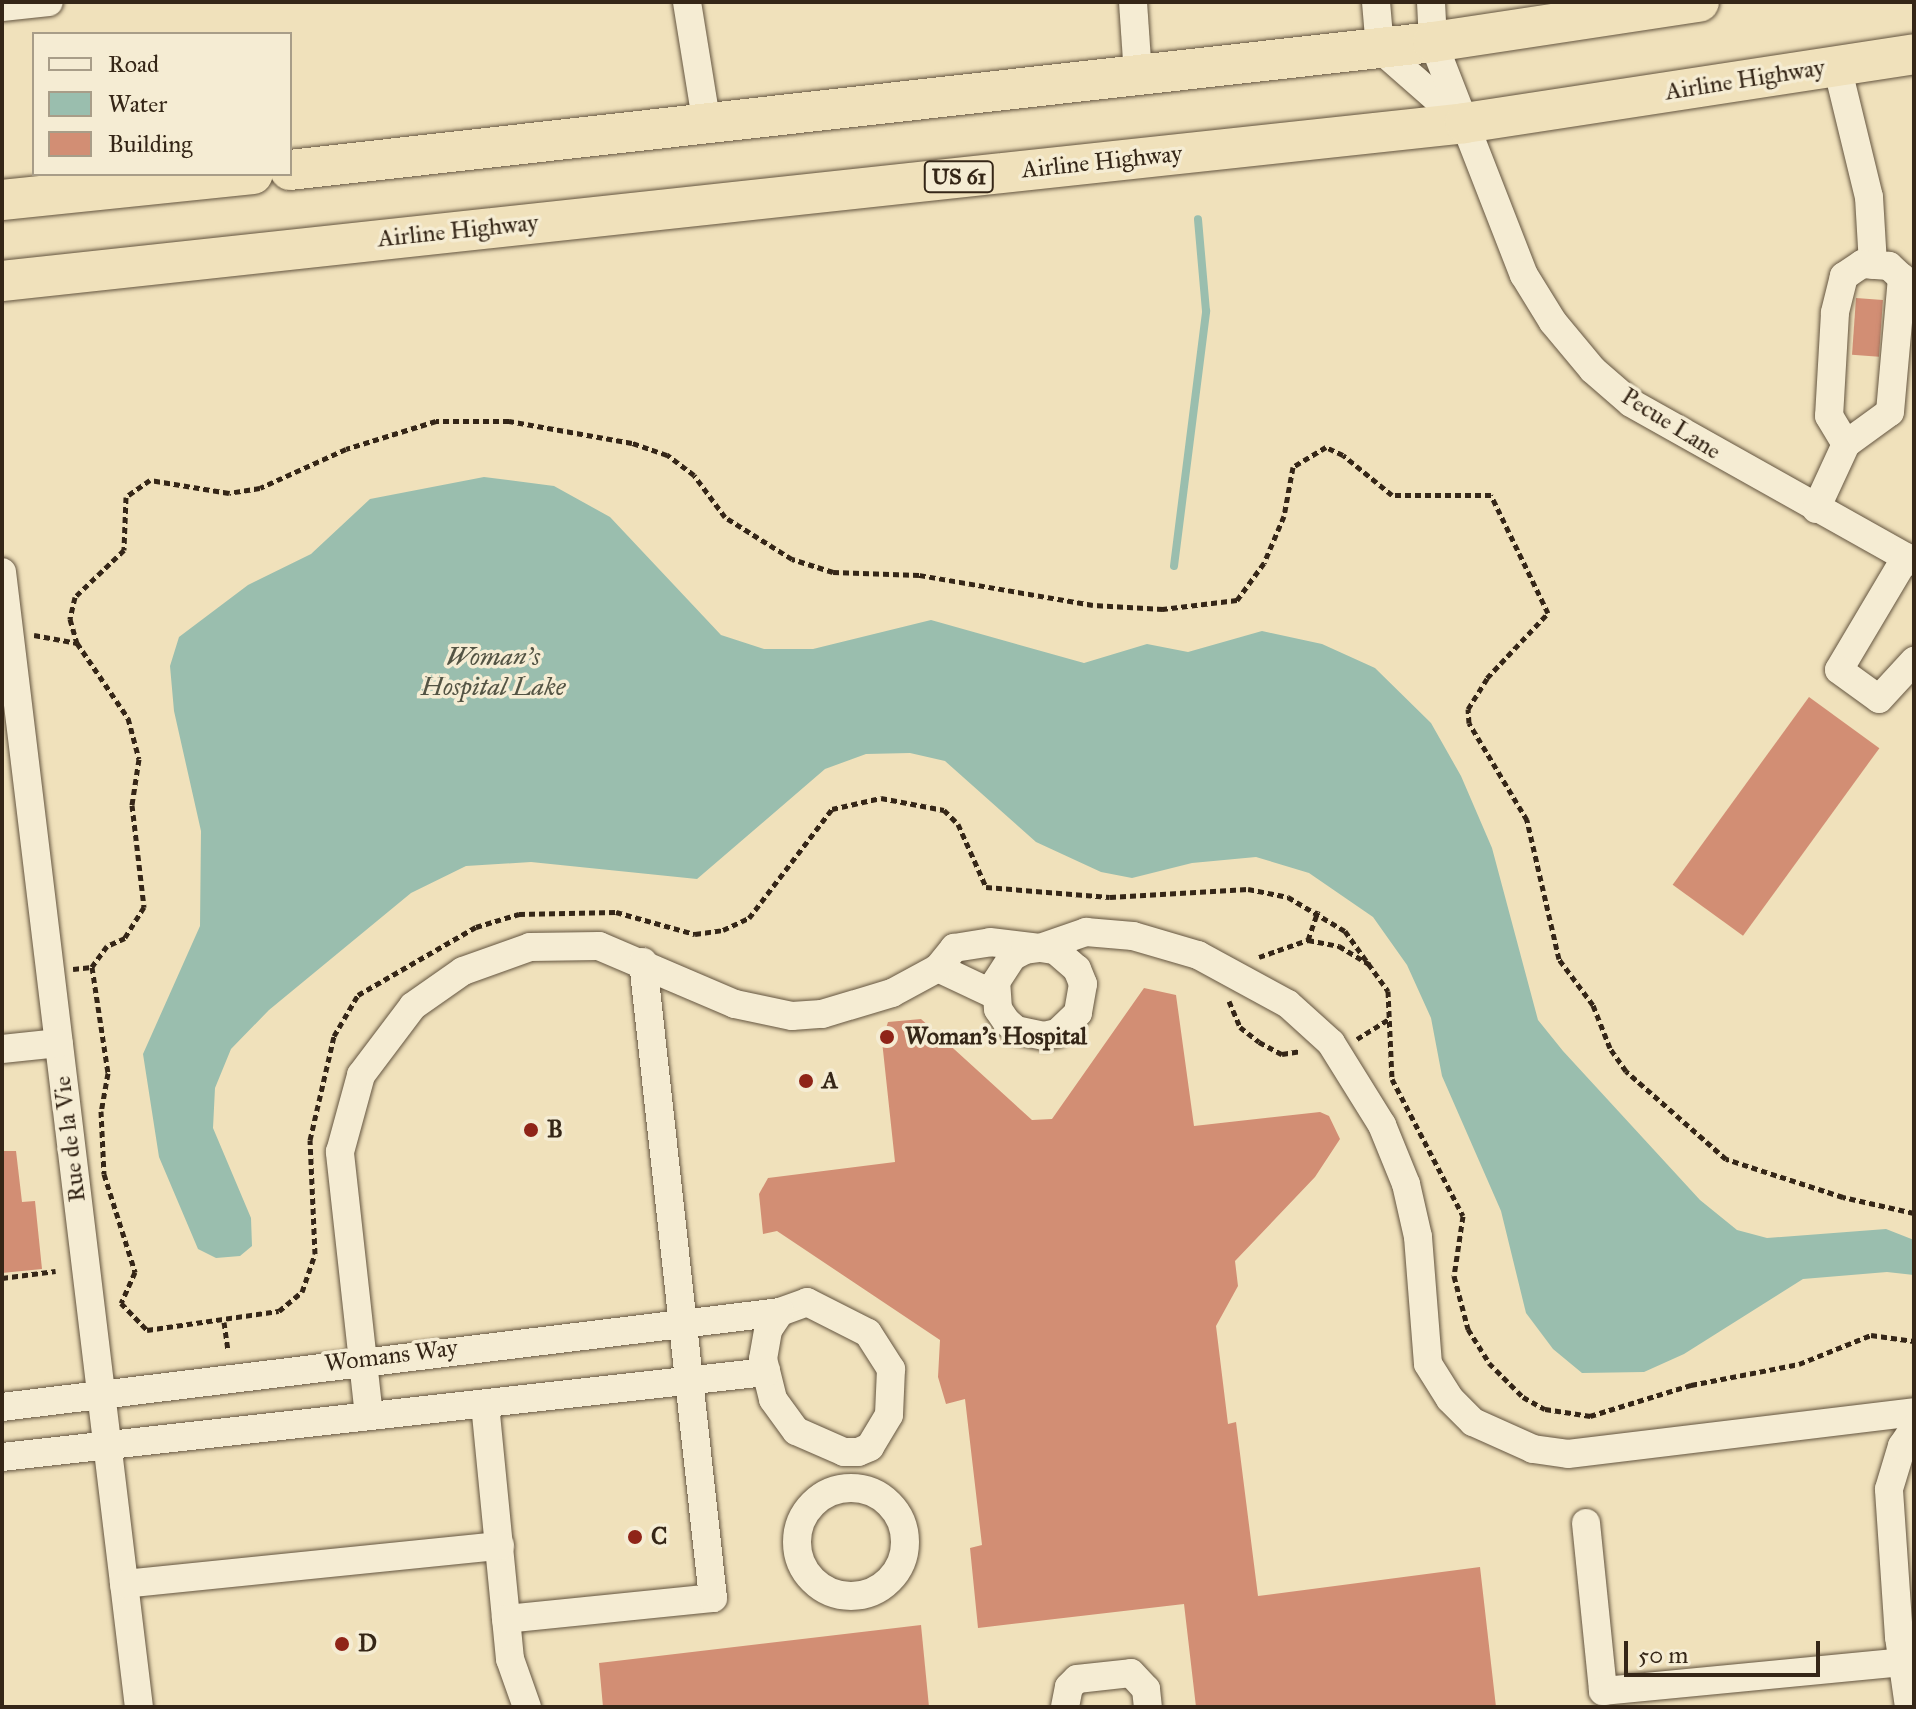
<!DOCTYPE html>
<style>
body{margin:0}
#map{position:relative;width:1916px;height:1709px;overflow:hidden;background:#f0e1bb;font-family:"IM FELL Great Primer",serif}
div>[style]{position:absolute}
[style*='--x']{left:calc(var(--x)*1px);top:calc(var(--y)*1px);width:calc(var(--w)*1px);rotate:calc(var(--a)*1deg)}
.water>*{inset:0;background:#9abeae}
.stream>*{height:8px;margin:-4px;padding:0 4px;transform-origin:4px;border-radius:4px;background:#9abeae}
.building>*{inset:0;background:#d28e74;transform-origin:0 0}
.path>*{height:5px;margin-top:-2.5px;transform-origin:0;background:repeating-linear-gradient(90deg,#352617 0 6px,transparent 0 10px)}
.roads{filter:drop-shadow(0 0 2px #645540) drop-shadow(0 0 2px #645540)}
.minor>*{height:28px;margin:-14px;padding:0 14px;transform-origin:14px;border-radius:14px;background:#f5ecd3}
.minor>.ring{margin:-14px;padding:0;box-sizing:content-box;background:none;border:28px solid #f5ecd3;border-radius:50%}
.highway>*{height:40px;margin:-20px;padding:0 20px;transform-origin:20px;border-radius:20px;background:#f0e1bb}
.dots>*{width:22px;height:22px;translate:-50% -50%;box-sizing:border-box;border:4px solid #f5ecd3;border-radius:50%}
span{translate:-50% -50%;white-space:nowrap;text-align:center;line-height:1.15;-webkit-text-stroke:7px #f5ecd3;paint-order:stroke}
.shield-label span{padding:2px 6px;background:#f5ecd3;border:2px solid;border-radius:6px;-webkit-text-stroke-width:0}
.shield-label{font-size:22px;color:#352617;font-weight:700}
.street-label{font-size:24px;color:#352617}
.poi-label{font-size:24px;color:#352617;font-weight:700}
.left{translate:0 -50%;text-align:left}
.water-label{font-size:26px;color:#535444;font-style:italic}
.frame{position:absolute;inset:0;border:4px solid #352617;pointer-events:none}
.legend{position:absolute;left:32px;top:32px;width:260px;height:144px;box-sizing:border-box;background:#f5ecd3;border:2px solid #a89d88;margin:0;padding:10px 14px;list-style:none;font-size:24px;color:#352617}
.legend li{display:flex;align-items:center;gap:16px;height:40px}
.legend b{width:40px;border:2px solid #a89d88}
.scale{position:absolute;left:1624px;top:1641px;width:196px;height:36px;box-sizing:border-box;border:4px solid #352617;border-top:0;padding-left:10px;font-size:24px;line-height:28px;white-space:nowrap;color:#352617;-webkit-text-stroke:6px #f5ecd3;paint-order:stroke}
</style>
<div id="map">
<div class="water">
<div style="clip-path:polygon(484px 477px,554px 486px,610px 517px,721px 635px,764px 649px,813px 649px,931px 620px,1084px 663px,1147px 644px,1188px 652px,1262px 631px,1322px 644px,1375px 668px,1431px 723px,1461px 776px,1492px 848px,1538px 1020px,1563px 1051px,1700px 1200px,1737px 1230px,1767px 1238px,1886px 1229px,1914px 1240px,1914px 1275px,1887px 1272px,1803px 1279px,1684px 1354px,1644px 1372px,1582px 1373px,1553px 1349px,1526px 1313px,1501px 1211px,1442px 1076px,1431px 1018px,1407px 965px,1373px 917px,1309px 873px,1256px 857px,1192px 863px,1132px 878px,1101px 872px,1036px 842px,945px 761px,910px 753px,866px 754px,825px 769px,697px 879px,531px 862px,466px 866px,411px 893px,269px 1010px,231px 1049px,215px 1088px,213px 1128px,251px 1218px,252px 1246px,240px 1256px,216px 1258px,198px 1249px,159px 1157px,143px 1054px,200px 926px,201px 831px,174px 711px,170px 666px,179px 637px,248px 585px,311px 554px,370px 499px)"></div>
</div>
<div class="stream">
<div style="--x:1174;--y:566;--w:257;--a:-82.8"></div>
<div style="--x:1206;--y:311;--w:92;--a:-95"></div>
</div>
<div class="building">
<div style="left:1856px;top:298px;width:27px;height:57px;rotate:4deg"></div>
<div style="left:1809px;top:697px;width:87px;height:232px;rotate:36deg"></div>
<div style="clip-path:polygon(1144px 988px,1176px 995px,1194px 1126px,1320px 1112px,1329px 1116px,1340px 1139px,1315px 1177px,1235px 1261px,1238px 1286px,1216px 1326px,1228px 1424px,1236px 1422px,1258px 1596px,1480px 1567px,1496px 1707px,1196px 1707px,1184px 1604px,978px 1628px,970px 1548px,982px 1545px,965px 1399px,946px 1404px,938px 1377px,940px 1340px,777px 1231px,763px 1234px,759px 1194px,768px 1178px,895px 1162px,882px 1041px,888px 1022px,921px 1019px,1032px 1120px,1052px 1119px)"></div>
<div style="clip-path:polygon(2px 1151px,16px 1151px,22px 1202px,35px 1201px,42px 1269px,2px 1273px)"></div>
<div style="clip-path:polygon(921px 1625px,929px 1707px,603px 1707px,599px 1663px)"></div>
</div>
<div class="path">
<div style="--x:34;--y:635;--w:44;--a:10.5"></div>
<div style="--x:1308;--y:940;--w:31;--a:-71"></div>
<div style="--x:1259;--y:957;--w:52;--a:-19.1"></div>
<div style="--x:1308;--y:940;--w:32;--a:11"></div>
<div style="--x:1339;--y:946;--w:37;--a:31"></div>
<div style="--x:73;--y:969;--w:19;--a:-6"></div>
<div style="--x:1229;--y:1001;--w:28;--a:67"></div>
<div style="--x:1240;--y:1027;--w:24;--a:38"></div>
<div style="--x:1259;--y:1042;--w:26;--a:28"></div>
<div style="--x:1282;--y:1054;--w:18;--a:-9"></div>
<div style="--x:1357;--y:1039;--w:38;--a:-32"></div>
<div style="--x:1914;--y:1213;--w:73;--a:-167.3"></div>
<div style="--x:1843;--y:1197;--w:123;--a:-162"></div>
<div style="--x:1726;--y:1159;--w:133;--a:-138.7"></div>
<div style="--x:1626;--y:1071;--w:28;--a:-125"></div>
<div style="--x:1610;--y:1048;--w:46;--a:-111.6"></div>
<div style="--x:1593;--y:1005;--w:57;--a:-126.5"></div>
<div style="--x:1559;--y:959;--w:143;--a:-103"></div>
<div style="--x:1527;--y:820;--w:113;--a:-120.9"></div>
<div style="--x:1469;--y:723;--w:14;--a:-94"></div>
<div style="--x:1468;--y:709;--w:36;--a:-58"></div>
<div style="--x:1487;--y:678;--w:89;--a:-46.8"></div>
<div style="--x:1548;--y:613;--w:131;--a:-115.8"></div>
<div style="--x:1491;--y:495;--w:99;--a:180"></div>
<div style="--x:1392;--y:495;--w:63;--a:-140.8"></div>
<div style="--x:1343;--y:455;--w:19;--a:-155"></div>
<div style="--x:1326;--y:447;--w:39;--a:149"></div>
<div style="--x:1293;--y:467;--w:50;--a:100.4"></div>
<div style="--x:1284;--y:516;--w:51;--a:113.1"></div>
<div style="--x:1264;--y:563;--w:46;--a:126.1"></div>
<div style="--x:1237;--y:600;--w:75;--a:173.1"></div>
<div style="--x:1163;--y:609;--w:70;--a:-176.7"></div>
<div style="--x:1093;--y:605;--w:177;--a:-170.2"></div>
<div style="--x:919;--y:575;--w:86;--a:-178"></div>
<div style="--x:833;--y:572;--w:43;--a:-162.4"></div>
<div style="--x:792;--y:559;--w:79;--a:-147.9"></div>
<div style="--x:725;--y:517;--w:52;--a:-126.4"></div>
<div style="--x:694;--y:475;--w:34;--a:-143"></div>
<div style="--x:667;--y:455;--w:37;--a:-161"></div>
<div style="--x:632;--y:443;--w:125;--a:-169.9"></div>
<div style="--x:509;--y:421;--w:73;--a:180"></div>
<div style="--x:436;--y:421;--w:94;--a:162.7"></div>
<div style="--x:346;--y:449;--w:94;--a:155.6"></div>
<div style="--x:260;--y:488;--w:31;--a:171"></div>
<div style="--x:229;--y:493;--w:80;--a:-170.7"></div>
<div style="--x:150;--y:480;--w:29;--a:145"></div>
<div style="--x:126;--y:497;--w:53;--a:92.2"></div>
<div style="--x:124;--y:550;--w:68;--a:136.2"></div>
<div style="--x:75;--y:597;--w:23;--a:103"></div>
<div style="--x:70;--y:619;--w:25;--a:74"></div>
<div style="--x:77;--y:643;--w:91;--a:55.8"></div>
<div style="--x:128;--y:718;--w:42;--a:75"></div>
<div style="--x:139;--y:759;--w:47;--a:98.7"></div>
<div style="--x:132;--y:805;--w:103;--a:83.3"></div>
<div style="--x:144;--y:907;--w:36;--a:122"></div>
<div style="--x:125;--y:938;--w:20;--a:156"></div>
<div style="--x:107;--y:946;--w:26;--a:126"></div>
<div style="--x:92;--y:967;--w:107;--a:81.4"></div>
<div style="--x:108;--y:1073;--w:39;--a:100"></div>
<div style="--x:101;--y:1111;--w:63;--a:87.3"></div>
<div style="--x:104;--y:1174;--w:103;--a:72.4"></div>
<div style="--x:135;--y:1272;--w:34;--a:114"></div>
<div style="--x:121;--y:1303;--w:37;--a:46"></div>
<div style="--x:147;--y:1330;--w:133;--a:-8.2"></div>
<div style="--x:279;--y:1311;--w:30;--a:-40"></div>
<div style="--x:302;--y:1292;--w:40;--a:-71.1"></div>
<div style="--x:315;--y:1254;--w:114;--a:-92.5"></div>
<div style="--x:310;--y:1140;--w:107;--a:-77"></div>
<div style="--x:334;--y:1036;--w:48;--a:-59.7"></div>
<div style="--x:358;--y:995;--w:136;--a:-30"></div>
<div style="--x:476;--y:927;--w:45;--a:-16.8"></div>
<div style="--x:519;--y:914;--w:97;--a:-1.2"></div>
<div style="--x:616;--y:912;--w:82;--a:15.6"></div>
<div style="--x:695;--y:934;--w:28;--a:-8"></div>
<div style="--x:723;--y:930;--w:29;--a:-25"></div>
<div style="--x:749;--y:918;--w:137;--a:-52.7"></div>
<div style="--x:832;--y:809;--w:50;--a:-12.7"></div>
<div style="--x:881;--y:798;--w:64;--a:10.8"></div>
<div style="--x:944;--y:810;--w:20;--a:45"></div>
<div style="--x:958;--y:824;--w:69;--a:66"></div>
<div style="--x:986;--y:887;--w:124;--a:4.6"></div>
<div style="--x:1110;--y:897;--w:138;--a:-3.3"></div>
<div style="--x:1248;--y:889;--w:41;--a:11.3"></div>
<div style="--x:1288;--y:897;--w:66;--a:30.8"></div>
<div style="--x:1345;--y:931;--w:74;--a:54.4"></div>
<div style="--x:1388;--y:991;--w:88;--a:87.4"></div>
<div style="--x:1392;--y:1079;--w:154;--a:62.6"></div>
<div style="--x:1463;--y:1216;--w:61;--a:98.5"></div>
<div style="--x:1454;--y:1276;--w:55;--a:75.2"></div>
<div style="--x:1468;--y:1329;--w:40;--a:58"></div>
<div style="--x:1489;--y:1363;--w:48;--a:45"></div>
<div style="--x:1523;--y:1397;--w:25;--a:29"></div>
<div style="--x:1545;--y:1409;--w:46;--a:8.8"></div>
<div style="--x:1590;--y:1416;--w:106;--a:-17.1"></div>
<div style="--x:1691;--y:1385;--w:110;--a:-11"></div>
<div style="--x:1799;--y:1364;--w:78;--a:-21.9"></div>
<div style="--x:1871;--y:1335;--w:43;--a:7.9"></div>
<div style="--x:2;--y:1278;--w:54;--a:-7.4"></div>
<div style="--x:224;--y:1322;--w:27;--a:82"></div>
</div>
<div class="roads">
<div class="minor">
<div style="--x:687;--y:2;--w:126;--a:80.8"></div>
<div style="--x:1133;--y:2;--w:74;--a:86.1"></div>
<div style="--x:1376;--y:2;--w:47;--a:85.1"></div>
<div style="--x:1380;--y:49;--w:108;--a:41.2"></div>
<div style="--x:1431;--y:2;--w:40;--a:87.1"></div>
<div style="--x:1433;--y:42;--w:250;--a:68.7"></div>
<div style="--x:1524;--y:275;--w:55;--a:58.3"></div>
<div style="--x:1553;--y:322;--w:62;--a:50.2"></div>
<div style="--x:1593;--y:370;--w:50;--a:41"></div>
<div style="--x:1631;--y:403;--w:325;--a:29.3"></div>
<div style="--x:2;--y:7;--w:47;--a:-6.1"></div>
<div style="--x:1837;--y:66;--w:135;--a:76.3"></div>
<div style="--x:1869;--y:197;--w:68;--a:86.6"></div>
<div style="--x:1816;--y:509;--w:72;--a:-65.2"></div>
<div style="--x:1846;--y:444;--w:54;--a:-36"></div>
<div style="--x:1890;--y:412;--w:135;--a:-84.9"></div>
<div style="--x:1902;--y:278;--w:18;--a:-137"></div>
<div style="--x:1889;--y:266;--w:27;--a:-176"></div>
<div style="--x:1862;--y:264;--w:22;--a:146"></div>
<div style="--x:1844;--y:276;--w:38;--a:104"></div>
<div style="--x:1835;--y:313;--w:103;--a:93.3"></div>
<div style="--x:1829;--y:416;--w:33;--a:59"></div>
<div style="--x:1906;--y:557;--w:131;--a:120.7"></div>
<div style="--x:1839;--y:670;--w:49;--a:35.9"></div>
<div style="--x:1879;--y:699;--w:52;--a:-47.4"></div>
<div style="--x:2;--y:572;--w:1143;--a:83.12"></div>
<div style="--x:938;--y:968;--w:63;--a:25.3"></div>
<div style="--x:2;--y:1049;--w:57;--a:-6"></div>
<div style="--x:807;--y:1302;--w:68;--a:26.9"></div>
<div style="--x:868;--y:1333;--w:43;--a:57.4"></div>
<div style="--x:891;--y:1369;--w:46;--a:92.5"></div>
<div style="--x:889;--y:1415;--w:37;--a:121"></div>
<div style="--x:870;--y:1447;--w:13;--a:157"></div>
<div style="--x:858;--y:1452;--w:14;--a:180"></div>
<div style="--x:844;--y:1452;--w:52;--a:-156.4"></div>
<div style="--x:796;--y:1431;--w:39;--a:-126"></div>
<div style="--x:773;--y:1399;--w:41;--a:-104"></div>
<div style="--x:763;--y:1359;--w:29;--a:-80"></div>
<div style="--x:768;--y:1330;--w:22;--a:-56"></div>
<div style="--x:780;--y:1312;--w:29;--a:-20"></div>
<div style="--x:485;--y:1404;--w:256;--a:84.4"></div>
<div style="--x:510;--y:1659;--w:51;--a:70.5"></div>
<div style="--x:2;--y:1407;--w:784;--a:-6.96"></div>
<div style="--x:369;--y:1416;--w:266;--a:-96.3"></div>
<div style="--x:340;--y:1152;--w:80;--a:-74.7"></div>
<div style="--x:361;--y:1075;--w:86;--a:-53"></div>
<div style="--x:413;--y:1006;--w:61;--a:-35"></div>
<div style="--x:463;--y:971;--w:71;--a:-19.7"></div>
<div style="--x:530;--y:947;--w:69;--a:-0.8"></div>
<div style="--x:599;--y:946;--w:148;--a:23.1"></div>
<div style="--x:735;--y:1004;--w:58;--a:11.9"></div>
<div style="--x:792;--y:1016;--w:30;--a:-4"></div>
<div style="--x:822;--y:1014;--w:73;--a:-16.7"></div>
<div style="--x:892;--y:993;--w:52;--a:-28.5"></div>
<div style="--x:938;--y:968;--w:26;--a:-51"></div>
<div style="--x:954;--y:948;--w:36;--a:-9"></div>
<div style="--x:990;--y:942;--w:50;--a:6.8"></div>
<div style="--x:1040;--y:948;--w:15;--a:8"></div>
<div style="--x:1055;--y:950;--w:29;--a:41"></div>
<div style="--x:1077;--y:969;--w:16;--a:68"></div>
<div style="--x:1083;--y:984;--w:29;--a:100"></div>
<div style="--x:1078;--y:1013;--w:29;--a:136"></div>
<div style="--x:1057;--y:1033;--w:13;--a:167"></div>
<div style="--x:1044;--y:1036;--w:29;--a:-168"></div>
<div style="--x:1016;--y:1030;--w:13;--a:-138"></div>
<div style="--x:1006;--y:1021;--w:14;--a:-124"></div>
<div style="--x:998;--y:1009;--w:27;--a:-94"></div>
<div style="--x:996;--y:982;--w:30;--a:-57"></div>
<div style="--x:1012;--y:957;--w:15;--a:-28"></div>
<div style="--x:1025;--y:950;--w:15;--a:-8"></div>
<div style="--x:1040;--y:948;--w:49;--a:-19.2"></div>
<div style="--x:1086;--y:932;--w:47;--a:4.9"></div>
<div style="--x:1133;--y:936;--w:68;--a:16.3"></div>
<div style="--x:1198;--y:955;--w:102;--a:28.6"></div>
<div style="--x:1288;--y:1004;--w:58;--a:42.2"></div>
<div style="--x:1331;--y:1043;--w:97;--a:58.1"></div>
<div style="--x:1382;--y:1125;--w:64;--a:67.9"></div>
<div style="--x:1406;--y:1184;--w:54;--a:77.2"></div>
<div style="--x:1418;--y:1237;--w:127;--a:85.5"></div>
<div style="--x:1428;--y:1364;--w:41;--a:57.8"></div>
<div style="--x:1450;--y:1399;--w:33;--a:45"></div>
<div style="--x:1473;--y:1422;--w:66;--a:24.2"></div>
<div style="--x:1533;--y:1449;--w:35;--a:8"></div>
<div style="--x:1568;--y:1454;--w:349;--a:-6.9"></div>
<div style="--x:2;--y:1457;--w:769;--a:-6.35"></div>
<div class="ring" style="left:797px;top:1488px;width:80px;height:80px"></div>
<div style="--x:1586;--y:1523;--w:169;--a:84.2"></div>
<div style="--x:1603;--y:1691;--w:300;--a:-5.5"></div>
<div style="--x:124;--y:1584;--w:378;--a:-5.8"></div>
<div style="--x:506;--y:1619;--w:208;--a:-5.8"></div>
<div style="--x:713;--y:1598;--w:640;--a:-96.28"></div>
<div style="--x:1065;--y:1707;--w:20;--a:-79"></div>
<div style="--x:1069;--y:1687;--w:11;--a:-45"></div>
<div style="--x:1077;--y:1679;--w:54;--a:-6.3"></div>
<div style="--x:1131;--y:1673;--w:22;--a:47"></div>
<div style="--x:1146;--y:1689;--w:18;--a:84"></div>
<div style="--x:1909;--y:1707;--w:71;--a:-98.1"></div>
<div style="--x:1899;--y:1637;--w:148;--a:-93.9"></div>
<div style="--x:1889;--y:1489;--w:45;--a:-73.2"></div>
<div style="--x:1902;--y:1446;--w:22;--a:-56"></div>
</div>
<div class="highway">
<div style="--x:290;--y:170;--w:1150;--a:-6.39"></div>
<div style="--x:1433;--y:42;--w:269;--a:-8.6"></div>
<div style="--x:2;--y:200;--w:252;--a:-5.9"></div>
<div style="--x:2;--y:281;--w:1472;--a:-6.16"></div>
<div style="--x:1465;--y:123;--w:454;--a:-8.7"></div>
</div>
</div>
<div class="dots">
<div style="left:887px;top:1037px;background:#8f2418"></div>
<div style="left:806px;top:1081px;background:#8f2418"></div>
<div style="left:531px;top:1130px;background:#8f2418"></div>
<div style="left:635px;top:1537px;background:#8f2418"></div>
<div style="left:342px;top:1644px;background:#8f2418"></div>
</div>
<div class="shield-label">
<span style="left:959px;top:177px">US 61</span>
</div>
<div class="street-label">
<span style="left:1745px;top:80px;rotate:-9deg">Airline Highway</span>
<span style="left:1102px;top:162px;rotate:-6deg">Airline Highway</span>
<span style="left:458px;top:231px;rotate:-6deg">Airline Highway</span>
<span style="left:1671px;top:424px;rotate:32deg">Pecue Lane</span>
<span style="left:70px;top:1139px;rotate:-97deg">Rue de la Vie</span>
<span style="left:391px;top:1356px;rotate:-7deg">Womans Way</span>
</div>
<div class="poi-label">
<span class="left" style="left:905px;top:1037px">Woman's Hospital</span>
<span class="left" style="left:822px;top:1081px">A</span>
<span class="left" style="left:547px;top:1130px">B</span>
<span class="left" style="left:651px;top:1537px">C</span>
<span class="left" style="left:358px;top:1644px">D</span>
</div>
<div class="water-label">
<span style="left:493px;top:672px">Woman's<br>Hospital Lake</span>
</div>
<div class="frame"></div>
<ul class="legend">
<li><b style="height:10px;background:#f5ecd3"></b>Road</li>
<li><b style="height:22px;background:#9abeae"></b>Water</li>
<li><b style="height:22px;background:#d28e74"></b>Building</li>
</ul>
<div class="scale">50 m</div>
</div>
